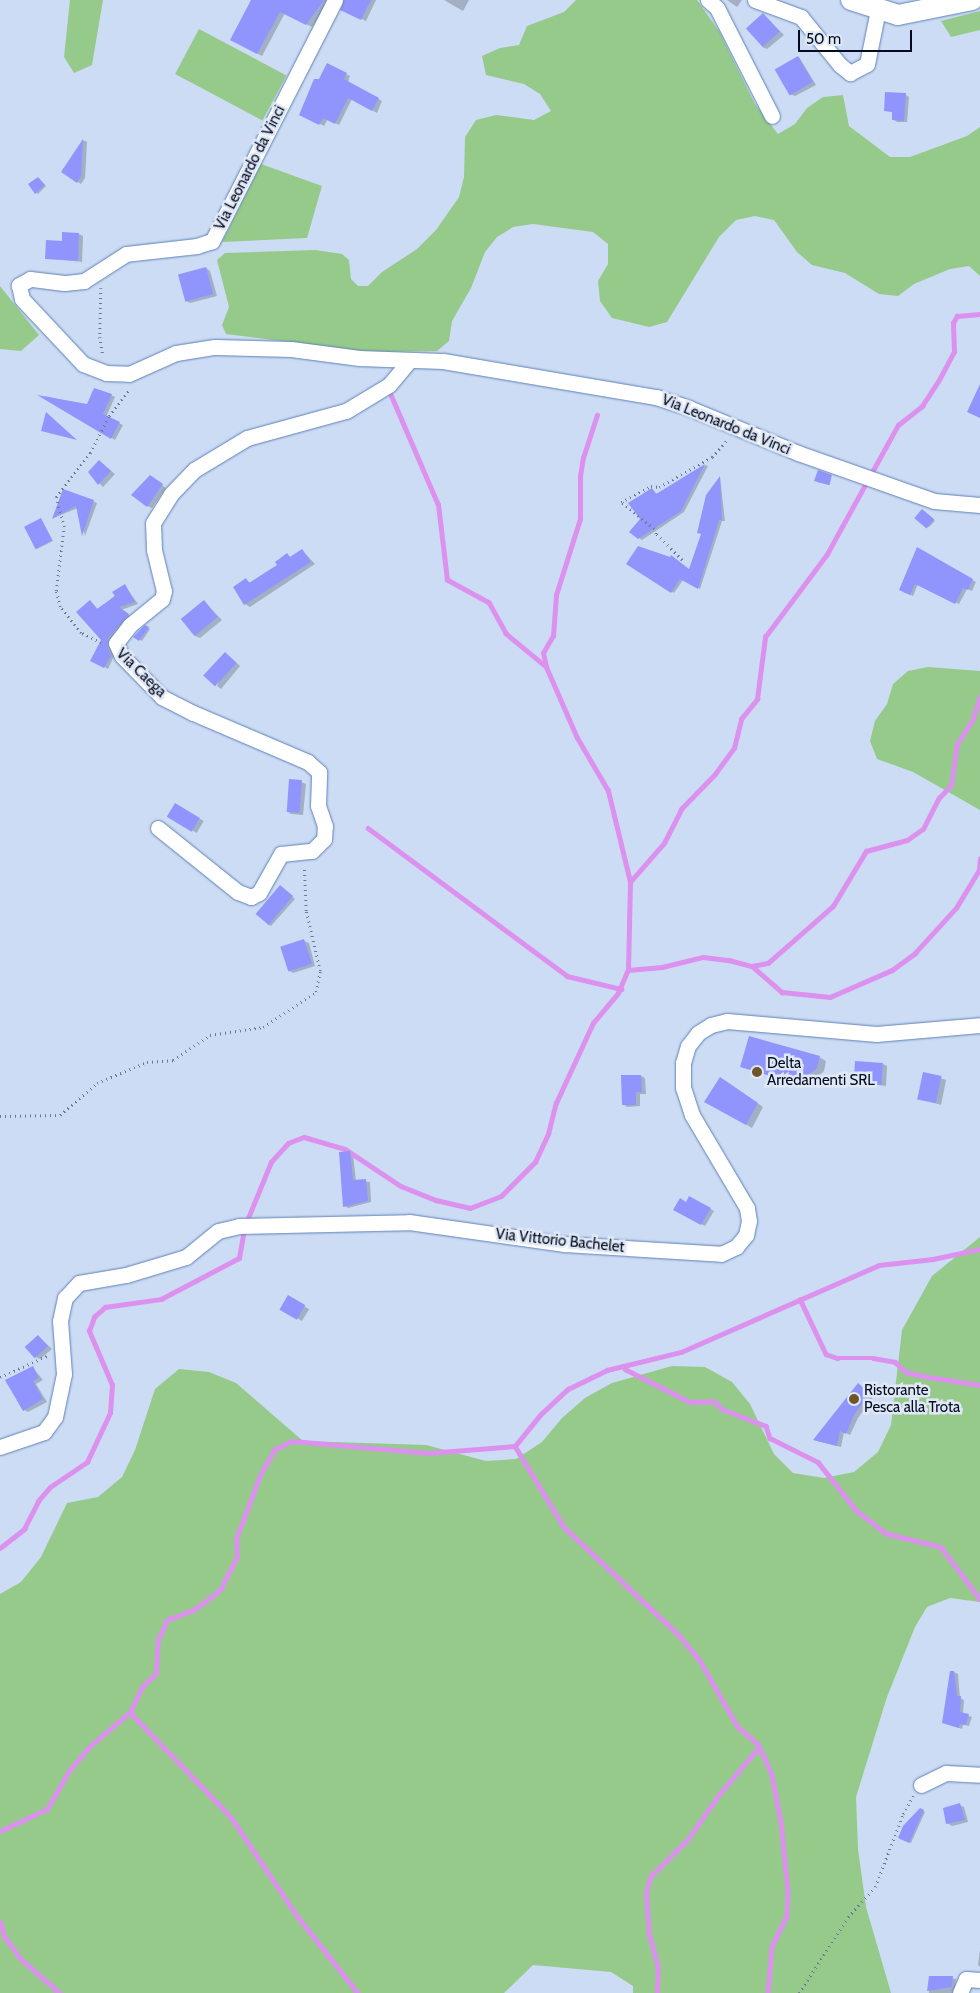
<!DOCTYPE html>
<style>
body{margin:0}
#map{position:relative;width:980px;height:1993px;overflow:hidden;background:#ccdcf4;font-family:Cabin,sans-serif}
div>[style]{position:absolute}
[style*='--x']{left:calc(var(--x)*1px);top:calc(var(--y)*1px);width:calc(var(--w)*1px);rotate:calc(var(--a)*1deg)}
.green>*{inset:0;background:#96ca8a;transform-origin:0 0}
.shadow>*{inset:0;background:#0003;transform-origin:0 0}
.stream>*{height:4.5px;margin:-2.25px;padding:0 2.25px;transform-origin:2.25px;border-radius:2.25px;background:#db91ed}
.building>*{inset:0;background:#9095fd;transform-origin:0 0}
.path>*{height:2.5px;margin-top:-1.25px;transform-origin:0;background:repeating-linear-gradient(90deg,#6c7990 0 1px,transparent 0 5px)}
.roads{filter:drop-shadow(0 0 1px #5e80b9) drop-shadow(0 0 1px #5e80b9)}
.minor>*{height:15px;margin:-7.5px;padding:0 7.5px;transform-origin:7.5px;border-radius:7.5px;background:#fff}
.major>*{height:20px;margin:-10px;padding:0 10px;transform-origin:10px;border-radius:10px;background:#fff}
.dots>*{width:14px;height:14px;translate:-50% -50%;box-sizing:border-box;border:2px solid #e0e8f5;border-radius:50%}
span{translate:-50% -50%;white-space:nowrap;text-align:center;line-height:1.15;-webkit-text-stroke:5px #e0e8f5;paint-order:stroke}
.street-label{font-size:15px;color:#020b20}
.poi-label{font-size:15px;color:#020b20}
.left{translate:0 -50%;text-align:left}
.scale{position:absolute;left:798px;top:30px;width:114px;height:22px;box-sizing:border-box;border:2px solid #020b20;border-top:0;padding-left:6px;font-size:15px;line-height:18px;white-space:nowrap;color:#020b20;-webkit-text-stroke:4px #e0e8f5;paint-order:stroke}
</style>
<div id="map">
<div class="green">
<div style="clip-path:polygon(70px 0,103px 0,92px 65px,74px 73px,64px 57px)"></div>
<div style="clip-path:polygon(576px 0,697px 0,719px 31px,755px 104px,778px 134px,795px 124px,807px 108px,823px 97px,843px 95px,849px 126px,890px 157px,910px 157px,967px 136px,980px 127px,980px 276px,969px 266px,950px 269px,914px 284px,898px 296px,879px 294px,845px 273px,812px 265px,797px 252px,774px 220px,755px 216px,736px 220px,719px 237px,667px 322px,649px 327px,612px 318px,600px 301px,598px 281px,608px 264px,608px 244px,593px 232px,533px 224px,513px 227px,497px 237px,485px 252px,471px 288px,452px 321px,449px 341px,437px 351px,367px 352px,226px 334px,222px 325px,229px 307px,217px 260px,225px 253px,315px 250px,342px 254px,349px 260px,351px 279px,358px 286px,368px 286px,382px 272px,417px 249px,436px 230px,459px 197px,464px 177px,465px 137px,476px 120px,496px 115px,534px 120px,551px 111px,540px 94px,524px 84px,486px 75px,482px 56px,500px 48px,519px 45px,527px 26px,564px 12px)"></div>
<div style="clip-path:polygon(980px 11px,980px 30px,951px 37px,941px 21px)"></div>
<div style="left:199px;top:29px;width:99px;height:51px;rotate:28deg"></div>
<div style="clip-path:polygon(261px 164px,322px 186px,307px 238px,222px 242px)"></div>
<div style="clip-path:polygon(0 286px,39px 335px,21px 351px,0 349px)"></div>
<div style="clip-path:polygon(928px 667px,980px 671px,980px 810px,913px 772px,877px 759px,870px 741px,875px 721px,887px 704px,893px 684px,908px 671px)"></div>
<div style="clip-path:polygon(980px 1237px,980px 1602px,950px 1598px,927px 1607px,915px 1627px,887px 1697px,856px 1797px,858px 1849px,866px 1907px,891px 1993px,633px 1993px,633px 1986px,611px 1972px,533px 1965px,504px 1993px,0 1993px,0 1594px,21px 1582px,41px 1557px,67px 1503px,98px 1497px,122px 1477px,135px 1450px,155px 1389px,179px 1369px,209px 1372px,236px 1383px,303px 1441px,426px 1445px,486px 1461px,516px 1459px,542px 1442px,562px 1418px,585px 1398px,612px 1383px,672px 1366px,705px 1367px,732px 1382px,750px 1404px,774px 1454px,793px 1473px,824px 1478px,854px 1472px,878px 1452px,891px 1425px,902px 1330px,932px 1276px)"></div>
</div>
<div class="shadow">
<div style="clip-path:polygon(253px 0,331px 0,312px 27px,285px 13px,262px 56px,232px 39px)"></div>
<div style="clip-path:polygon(343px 0,376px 0,366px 21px,342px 10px)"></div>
<div style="clip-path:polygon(444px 0,469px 0,463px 11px)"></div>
<div style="clip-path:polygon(727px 0,742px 0,737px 7px)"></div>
<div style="clip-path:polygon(763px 14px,784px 35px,767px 49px,762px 47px)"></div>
<div style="clip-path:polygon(799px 57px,816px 85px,795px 96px,790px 94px)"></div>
<div style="clip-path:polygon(327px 64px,350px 76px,348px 82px,382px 101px,377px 113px,352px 99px,339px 125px,328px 119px,324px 126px,301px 114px)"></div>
<div style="clip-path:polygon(906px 95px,909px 97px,907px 122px,897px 122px,893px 119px,894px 113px,885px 110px)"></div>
<div style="clip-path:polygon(83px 140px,87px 142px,85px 178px,81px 184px,62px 171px)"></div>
<div style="clip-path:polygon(39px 179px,46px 186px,38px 194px,36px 193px)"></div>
<div style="clip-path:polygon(79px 234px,83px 236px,82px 262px,47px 258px,63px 243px)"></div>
<div style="clip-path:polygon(206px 268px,210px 271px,217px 296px,190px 303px,186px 301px)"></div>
<div style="clip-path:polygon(111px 395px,115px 397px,106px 417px,123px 425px,115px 440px,45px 396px,88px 406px)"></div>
<div style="clip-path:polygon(99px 461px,115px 474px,103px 487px,89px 472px)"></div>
<div style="clip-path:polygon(705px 465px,708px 466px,684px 512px,642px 540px,639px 538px,652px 489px,658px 495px)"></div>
<div style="clip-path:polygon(831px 476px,830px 485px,817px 482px)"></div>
<div style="clip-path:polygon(720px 477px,725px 521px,722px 521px,700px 589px,683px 580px,674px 593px,628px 564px,690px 570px,702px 534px,707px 496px)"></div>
<div style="clip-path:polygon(154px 479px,166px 488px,152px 508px,147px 506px)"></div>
<div style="clip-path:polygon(64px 490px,97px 503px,85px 536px,78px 508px,53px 518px)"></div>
<div style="clip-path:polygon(924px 511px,935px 521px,929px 527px,916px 518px)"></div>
<div style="clip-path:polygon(41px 520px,53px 541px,37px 549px,35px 548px)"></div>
<div style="clip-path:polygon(917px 549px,976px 582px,972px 591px,967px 589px,959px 604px,918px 584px,913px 596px,903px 592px)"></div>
<div style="clip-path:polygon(302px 550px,315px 564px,250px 607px,245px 604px,246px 580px,251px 583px,279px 565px,287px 555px,292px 558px)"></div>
<div style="clip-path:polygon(125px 586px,138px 604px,121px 610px,132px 617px,108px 669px,92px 660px,102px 640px,90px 601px,99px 610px)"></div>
<div style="clip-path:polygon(204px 602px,222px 620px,200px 638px,195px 636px)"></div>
<div style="clip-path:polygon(146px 626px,150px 629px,142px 641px,135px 637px)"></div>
<div style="clip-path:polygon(229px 656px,240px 666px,221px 689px,217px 686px)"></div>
<div style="clip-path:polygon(301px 782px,306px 784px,303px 815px,291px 814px,287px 811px)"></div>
<div style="left:176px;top:805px;width:32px;height:14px;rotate:30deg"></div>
<div style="clip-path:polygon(284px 889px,295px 899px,271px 926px,267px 924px)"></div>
<div style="clip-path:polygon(304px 941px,309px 943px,315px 966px,293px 973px,288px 970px)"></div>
<div style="clip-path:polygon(819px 1057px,826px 1061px,824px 1071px,806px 1087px,742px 1067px)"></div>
<div style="clip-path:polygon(883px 1064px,887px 1066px,886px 1086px,856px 1082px)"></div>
<div style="clip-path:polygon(924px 1073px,946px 1080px,941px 1105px,918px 1098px)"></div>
<div style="clip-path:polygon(641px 1076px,645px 1078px,646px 1094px,640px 1094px,640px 1106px,627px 1107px,623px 1104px)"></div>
<div style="clip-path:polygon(727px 1082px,763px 1107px,752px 1128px,706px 1101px)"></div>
<div style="clip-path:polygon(349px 1153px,353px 1155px,356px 1181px,370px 1182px,371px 1202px,348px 1208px,345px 1206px)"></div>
<div style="clip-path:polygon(690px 1197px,714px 1211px,705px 1226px,675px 1210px,687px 1203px)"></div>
<div style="left:288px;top:1296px;width:25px;height:14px;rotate:32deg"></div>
<div style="clip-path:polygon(38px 1336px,52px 1349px,40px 1359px,36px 1357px)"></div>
<div style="clip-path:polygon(33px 1368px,43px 1380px,36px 1384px,47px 1402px,28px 1412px,24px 1410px)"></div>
<div style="clip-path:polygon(863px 1387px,874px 1396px,858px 1418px,850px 1435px,844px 1432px,841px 1447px,814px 1440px)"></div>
<div style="clip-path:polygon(954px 1672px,958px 1674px,960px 1698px,964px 1700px,963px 1714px,972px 1717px,969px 1726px,963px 1725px,962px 1729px,944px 1723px)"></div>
<div style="clip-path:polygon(959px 1805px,964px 1807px,968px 1822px,952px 1826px,947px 1823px)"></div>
<div style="clip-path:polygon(920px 1809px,925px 1812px,911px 1843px,899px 1838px)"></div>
<div style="clip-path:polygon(980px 1950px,980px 1967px,978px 1965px)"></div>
<div style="left:930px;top:1977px;width:26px;height:16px;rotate:4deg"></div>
</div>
<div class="stream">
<div style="--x:546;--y:667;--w:14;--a:-102"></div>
<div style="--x:543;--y:653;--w:20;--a:-60"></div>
<div style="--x:553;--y:636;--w:41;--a:-85.8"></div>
<div style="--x:556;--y:595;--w:80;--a:-72.5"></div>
<div style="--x:580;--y:519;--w:43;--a:-90"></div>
<div style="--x:580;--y:476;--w:18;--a:-81"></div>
<div style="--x:583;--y:458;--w:45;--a:-72"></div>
<div style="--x:368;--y:828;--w:248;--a:36.6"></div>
<div style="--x:567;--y:976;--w:56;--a:13.5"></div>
<div style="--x:630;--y:882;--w:52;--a:-48.9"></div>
<div style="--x:664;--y:843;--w:38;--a:-63"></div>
<div style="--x:681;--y:809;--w:49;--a:-45.8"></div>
<div style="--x:715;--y:774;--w:32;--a:-54"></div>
<div style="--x:734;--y:748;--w:30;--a:-76"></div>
<div style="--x:741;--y:719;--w:26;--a:-51"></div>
<div style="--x:757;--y:699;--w:63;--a:-82.6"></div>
<div style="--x:765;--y:637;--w:104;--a:-53.2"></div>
<div style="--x:827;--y:554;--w:147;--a:-61.2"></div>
<div style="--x:898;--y:425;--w:31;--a:-38"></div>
<div style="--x:922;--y:406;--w:33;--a:-57"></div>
<div style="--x:940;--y:378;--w:30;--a:-62"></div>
<div style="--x:954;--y:352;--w:29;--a:-92"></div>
<div style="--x:953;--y:323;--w:8;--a:-60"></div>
<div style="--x:957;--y:316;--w:23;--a:-5"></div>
<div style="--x:752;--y:966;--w:16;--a:-11"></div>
<div style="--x:768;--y:963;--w:86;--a:-41.2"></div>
<div style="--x:833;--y:906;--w:64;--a:-59"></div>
<div style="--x:866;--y:851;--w:42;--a:-15"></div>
<div style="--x:907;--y:840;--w:19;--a:-35"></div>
<div style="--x:923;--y:829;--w:35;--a:-63"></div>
<div style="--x:939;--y:798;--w:18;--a:-47"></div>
<div style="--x:951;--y:785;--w:41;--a:-81.7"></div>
<div style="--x:957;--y:744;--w:27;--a:-57"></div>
<div style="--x:972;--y:721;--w:26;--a:-72"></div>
<div style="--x:628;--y:970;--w:34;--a:-5"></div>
<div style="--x:662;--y:967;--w:42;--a:-13.7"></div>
<div style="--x:703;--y:957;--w:26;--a:7"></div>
<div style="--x:729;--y:960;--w:24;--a:15"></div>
<div style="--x:752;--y:966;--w:40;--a:41"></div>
<div style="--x:782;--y:992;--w:48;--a:5.9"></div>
<div style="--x:830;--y:997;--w:68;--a:-23.5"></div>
<div style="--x:892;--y:970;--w:29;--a:-36"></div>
<div style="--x:915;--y:953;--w:61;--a:-47.7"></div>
<div style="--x:956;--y:908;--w:44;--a:-58.8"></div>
<div style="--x:979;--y:870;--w:11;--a:-85"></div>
<div style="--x:246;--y:1223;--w:66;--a:-67.7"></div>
<div style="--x:271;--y:1162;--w:25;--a:-48"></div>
<div style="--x:288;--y:1143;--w:17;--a:-21"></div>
<div style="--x:304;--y:1137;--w:43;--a:16.3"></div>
<div style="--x:345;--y:1149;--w:67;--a:33.5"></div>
<div style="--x:401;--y:1186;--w:38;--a:22"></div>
<div style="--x:436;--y:1200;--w:35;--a:13"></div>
<div style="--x:470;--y:1208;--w:33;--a:-21"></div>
<div style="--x:501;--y:1196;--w:48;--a:-45"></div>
<div style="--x:535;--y:1162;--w:31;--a:-65"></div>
<div style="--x:548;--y:1134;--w:32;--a:-76"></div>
<div style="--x:556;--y:1103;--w:88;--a:-65.2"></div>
<div style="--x:593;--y:1023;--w:39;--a:-50"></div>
<div style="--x:618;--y:993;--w:25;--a:-67"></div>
<div style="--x:628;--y:970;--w:88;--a:-88.7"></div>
<div style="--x:630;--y:882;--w:94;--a:-103.6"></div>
<div style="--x:608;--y:791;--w:61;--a:-120.3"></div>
<div style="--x:577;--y:738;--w:77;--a:-113.6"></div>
<div style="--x:546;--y:667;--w:52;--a:-140.5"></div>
<div style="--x:506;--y:634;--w:35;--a:-119"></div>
<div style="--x:489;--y:603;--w:48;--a:-151.3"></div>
<div style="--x:447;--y:580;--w:76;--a:-96.8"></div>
<div style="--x:438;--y:505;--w:126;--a:-113.3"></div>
<div style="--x:800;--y:1299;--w:61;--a:64.7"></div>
<div style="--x:826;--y:1354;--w:12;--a:20"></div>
<div style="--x:837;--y:1358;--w:36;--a:0"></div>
<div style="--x:873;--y:1358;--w:22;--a:10"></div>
<div style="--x:895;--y:1362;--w:15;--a:42"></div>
<div style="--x:906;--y:1372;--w:17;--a:13"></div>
<div style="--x:923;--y:1376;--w:58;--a:9"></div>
<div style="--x:625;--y:1369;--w:73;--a:26.9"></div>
<div style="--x:690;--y:1402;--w:24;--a:-2"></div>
<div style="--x:714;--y:1401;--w:11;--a:45"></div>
<div style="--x:722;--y:1409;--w:47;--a:21.1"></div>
<div style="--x:766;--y:1426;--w:13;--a:72"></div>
<div style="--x:770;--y:1438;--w:54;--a:26.6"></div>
<div style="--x:818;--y:1462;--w:61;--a:51.6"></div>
<div style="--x:856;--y:1510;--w:37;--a:38"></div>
<div style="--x:885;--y:1533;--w:58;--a:14"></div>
<div style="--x:941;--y:1547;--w:65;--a:53.1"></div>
<div style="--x:515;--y:1446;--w:95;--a:58.8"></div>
<div style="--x:564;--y:1527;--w:156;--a:43.2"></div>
<div style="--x:678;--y:1634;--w:33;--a:50"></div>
<div style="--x:699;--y:1659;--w:78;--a:60.2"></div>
<div style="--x:738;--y:1727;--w:25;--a:40"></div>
<div style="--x:757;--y:1743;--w:15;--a:62"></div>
<div style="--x:764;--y:1756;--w:21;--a:67"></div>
<div style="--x:772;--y:1775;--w:48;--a:79.2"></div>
<div style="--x:781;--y:1822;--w:69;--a:84.2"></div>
<div style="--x:788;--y:1891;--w:25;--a:92"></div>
<div style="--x:787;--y:1916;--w:34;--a:116"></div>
<div style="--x:772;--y:1947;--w:46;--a:95"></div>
<div style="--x:0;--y:1548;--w:31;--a:-38"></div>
<div style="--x:24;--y:1529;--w:31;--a:-63"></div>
<div style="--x:38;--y:1501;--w:18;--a:-49"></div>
<div style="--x:50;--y:1487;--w:45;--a:-34"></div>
<div style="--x:87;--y:1462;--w:54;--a:-64.9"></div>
<div style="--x:110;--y:1413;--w:28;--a:-86"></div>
<div style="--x:112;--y:1385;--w:59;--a:-113.1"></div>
<div style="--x:89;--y:1331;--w:15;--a:-70"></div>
<div style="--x:94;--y:1317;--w:15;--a:-42"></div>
<div style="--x:105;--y:1307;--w:57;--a:-8.1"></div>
<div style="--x:161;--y:1299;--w:88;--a:-27.7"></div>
<div style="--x:239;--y:1258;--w:28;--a:-80"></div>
<div style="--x:130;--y:1712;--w:146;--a:46.1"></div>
<div style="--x:231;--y:1817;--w:120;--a:56.2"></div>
<div style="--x:298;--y:1917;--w:97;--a:51.7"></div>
<div style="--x:0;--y:1831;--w:52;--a:-25.1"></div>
<div style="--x:47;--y:1809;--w:44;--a:-59.9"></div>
<div style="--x:69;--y:1771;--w:31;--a:-50"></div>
<div style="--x:89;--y:1747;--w:54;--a:-40.5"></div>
<div style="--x:130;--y:1712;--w:28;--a:-64"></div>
<div style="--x:142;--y:1687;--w:20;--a:-45"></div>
<div style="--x:156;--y:1673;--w:33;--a:-87"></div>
<div style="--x:158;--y:1640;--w:22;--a:-66"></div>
<div style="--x:167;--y:1620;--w:30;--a:-21"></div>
<div style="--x:195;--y:1609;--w:31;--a:-37"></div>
<div style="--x:220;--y:1590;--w:37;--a:-63"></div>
<div style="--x:237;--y:1557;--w:18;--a:-93"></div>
<div style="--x:236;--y:1539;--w:71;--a:-69.3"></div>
<div style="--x:261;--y:1473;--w:28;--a:-60"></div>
<div style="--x:275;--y:1449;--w:19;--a:-25"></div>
<div style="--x:292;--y:1441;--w:137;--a:5"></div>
<div style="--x:428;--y:1453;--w:87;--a:-4.6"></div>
<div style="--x:515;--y:1446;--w:40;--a:-51"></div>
<div style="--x:540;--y:1415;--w:38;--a:-43"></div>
<div style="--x:568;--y:1389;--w:43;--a:-26"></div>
<div style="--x:607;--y:1370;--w:76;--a:-13.7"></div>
<div style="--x:681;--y:1352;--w:216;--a:-23.7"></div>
<div style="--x:879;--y:1265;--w:54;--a:-6.3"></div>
<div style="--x:933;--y:1259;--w:48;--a:-12"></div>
<div style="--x:0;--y:1921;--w:17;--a:73"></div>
<div style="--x:5;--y:1937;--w:26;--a:54"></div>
<div style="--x:20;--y:1958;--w:53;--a:41.2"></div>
<div style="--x:657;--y:1993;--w:25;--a:-88"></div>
<div style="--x:658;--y:1968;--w:34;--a:-105"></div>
<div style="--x:649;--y:1935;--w:41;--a:-94.2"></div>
<div style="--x:646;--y:1894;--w:17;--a:-77"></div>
<div style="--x:650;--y:1877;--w:54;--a:-45"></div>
<div style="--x:688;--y:1839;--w:52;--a:-55.1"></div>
<div style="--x:718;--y:1796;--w:64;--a:-50.1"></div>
</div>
<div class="building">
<div style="clip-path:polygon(251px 0,324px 0,306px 25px,280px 12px,257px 54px,230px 40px)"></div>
<div style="clip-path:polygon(344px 0,371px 0,361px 20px,340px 10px)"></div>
<div style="left:763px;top:13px;width:25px;height:23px;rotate:48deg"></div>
<div style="left:798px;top:56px;width:30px;height:27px;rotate:60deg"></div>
<div style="clip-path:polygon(327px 63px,347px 73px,344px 79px,379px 98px,372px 111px,348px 98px,335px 124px,323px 118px,319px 125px,299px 115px,314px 79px,319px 79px)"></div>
<div style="clip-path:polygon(885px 92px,906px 93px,904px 121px,892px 120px,892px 112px,884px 111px)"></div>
<div style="clip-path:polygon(83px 139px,81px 176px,77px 183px,61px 172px)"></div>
<div style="clip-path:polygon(38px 177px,45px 185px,35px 194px,28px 184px)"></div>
<div style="clip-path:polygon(62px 232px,79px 233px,78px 261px,45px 259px,46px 240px,62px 241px)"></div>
<div style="left:206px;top:267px;width:28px;height:29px;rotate:75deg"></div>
<div style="clip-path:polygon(980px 384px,980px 418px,967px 412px)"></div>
<div style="clip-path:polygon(94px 388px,112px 394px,103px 414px,120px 422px,111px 439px,37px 395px,87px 404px)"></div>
<div style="clip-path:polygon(46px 412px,77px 440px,41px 431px)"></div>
<div style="clip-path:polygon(99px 460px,111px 471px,98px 485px,88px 472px)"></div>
<div style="clip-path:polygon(705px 464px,681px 511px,638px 539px,629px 532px,640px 519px,628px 503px,652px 488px,656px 494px)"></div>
<div style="clip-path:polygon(818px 470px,832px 475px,829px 485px,814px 481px)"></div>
<div style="clip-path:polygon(150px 475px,163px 484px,147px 507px,131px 495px)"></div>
<div style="clip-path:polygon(720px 476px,722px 520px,719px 520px,698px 589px,680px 579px,671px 593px,626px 564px,638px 546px,670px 557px,671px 555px,689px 569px,701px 534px,697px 533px,706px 495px)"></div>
<div style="clip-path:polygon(63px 489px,94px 500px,82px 536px,76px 506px,52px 519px)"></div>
<div style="left:922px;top:509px;width:16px;height:12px;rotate:40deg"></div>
<div style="left:41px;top:518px;width:25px;height:19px;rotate:63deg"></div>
<div style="clip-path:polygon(917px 547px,973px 579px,968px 590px,963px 588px,955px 604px,915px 584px,910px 595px,899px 590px)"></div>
<div style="clip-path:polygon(302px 549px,311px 562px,244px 605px,233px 587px,246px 578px,249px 583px,277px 565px,275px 562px,287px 553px,290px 557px)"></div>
<div style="clip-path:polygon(125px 584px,135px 602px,119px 607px,129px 614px,108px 638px,107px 646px,111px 656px,104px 668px,90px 661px,101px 640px,76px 612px,90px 600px,97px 609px,115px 596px,112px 592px)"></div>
<div style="left:204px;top:600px;width:22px;height:30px;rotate:51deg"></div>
<div style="clip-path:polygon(145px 625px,149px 627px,139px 641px,133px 637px)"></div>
<div style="left:225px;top:652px;width:16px;height:32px;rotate:43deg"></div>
<div style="left:289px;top:779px;width:13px;height:33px;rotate:4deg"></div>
<div style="left:175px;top:803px;width:29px;height:16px;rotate:31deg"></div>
<div style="left:280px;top:885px;width:17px;height:38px;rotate:40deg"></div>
<div style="left:304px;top:939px;width:26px;height:25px;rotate:72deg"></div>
<div style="clip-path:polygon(749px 1036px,820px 1056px,817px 1068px,798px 1084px,740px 1067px)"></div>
<div style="left:855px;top:1061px;width:28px;height:22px;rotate:4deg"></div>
<div style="left:923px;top:1072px;width:19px;height:28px;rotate:12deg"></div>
<div style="clip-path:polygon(621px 1075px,641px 1075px,642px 1092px,636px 1092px,636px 1105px,622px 1105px)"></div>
<div style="clip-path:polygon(720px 1077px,758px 1103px,746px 1125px,704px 1102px)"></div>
<div style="clip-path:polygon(350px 1151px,353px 1180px,366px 1179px,368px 1201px,343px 1207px,339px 1152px)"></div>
<div style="clip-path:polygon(689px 1196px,711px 1208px,701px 1225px,673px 1210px,680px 1198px,686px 1202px)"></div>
<div style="left:288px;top:1295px;width:20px;height:17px;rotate:30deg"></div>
<div style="left:38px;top:1335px;width:15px;height:18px;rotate:48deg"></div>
<div style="clip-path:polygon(33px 1366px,39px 1378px,33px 1381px,43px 1399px,23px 1411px,5px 1380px)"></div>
<div style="clip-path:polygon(858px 1383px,870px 1393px,854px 1415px,846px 1434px,840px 1431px,837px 1446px,813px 1440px)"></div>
<div style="clip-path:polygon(950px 1671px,954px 1671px,957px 1696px,961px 1696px,960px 1712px,969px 1714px,966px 1725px,960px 1724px,959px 1728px,942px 1723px)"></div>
<div style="clip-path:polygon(960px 1803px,965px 1820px,946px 1824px,943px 1808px)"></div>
<div style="clip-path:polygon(920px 1808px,924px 1810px,909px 1843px,898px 1838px,903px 1826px)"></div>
<div style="clip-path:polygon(929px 1976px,953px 1976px,952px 1987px,927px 1991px)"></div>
</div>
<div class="path">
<div style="--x:101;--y:288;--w:49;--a:91.2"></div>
<div style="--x:100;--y:337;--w:20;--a:81"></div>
<div style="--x:682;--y:560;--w:37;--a:-135"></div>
<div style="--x:656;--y:534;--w:5;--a:-112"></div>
<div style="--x:654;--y:529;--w:43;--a:-140.7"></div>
<div style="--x:621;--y:502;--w:34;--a:-28"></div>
<div style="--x:651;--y:486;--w:8;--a:7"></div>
<div style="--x:659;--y:487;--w:61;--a:-29.5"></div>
<div style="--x:712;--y:457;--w:24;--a:-48"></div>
<div style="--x:101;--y:643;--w:22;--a:-153"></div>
<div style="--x:81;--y:633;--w:33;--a:-129"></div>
<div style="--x:60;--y:607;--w:16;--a:-104"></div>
<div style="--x:56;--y:591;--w:64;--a:-82.9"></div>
<div style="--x:64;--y:527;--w:31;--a:-105"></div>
<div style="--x:56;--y:497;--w:56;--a:-52.3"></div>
<div style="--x:90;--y:453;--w:42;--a:-62.8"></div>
<div style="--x:109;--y:416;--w:34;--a:-52"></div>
<div style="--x:0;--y:1116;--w:60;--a:-1"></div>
<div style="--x:60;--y:1115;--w:49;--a:-40.9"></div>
<div style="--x:97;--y:1083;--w:54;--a:-22.8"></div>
<div style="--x:147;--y:1062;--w:26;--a:-4"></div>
<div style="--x:173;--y:1060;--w:45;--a:-34"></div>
<div style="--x:210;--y:1035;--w:54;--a:-8.6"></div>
<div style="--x:263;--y:1027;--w:64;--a:-33.4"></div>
<div style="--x:316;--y:992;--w:21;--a:-79"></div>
<div style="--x:320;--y:971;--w:62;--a:-103.1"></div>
<div style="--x:306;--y:911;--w:45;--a:-92.5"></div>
<div style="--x:0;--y:1377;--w:54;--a:-24.2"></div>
<div style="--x:799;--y:1993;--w:90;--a:-57.2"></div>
<div style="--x:848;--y:1917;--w:40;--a:-48"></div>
<div style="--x:875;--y:1887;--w:78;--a:-69"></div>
<div style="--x:903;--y:1814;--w:21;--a:-61"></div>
</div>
<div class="roads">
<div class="minor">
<div style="--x:335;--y:0;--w:271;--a:117"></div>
<div style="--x:212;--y:241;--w:16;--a:162"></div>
<div style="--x:197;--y:246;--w:71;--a:173.6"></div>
<div style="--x:126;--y:254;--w:50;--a:147.3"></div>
<div style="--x:84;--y:281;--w:20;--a:174"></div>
<div style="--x:64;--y:283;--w:34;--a:-173"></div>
<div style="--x:30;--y:279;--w:13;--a:151"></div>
<div style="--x:19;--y:285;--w:14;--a:78"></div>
<div style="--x:22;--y:299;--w:89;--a:46.8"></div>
<div style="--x:83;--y:364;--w:25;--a:21"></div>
<div style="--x:106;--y:373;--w:23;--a:2"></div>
<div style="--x:129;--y:374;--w:51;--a:-24.1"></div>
<div style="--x:176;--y:353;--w:39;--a:-9"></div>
<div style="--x:215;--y:347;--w:76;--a:1.5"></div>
<div style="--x:291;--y:349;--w:69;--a:7.5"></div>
<div style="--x:359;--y:358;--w:84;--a:2"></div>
<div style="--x:443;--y:361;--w:216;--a:9.6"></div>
<div style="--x:656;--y:397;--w:35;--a:18"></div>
<div style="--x:689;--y:408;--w:118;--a:22.4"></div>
<div style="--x:798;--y:453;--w:144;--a:19.4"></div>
<div style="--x:934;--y:501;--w:46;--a:5"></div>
<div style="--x:708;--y:0;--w:12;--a:42"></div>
<div style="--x:717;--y:8;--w:121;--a:63"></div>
<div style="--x:755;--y:0;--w:49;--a:20.3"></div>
<div style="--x:801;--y:17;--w:62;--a:50.9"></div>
<div style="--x:840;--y:65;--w:13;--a:39"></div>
<div style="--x:850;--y:73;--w:19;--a:-28"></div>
<div style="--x:867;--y:64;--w:55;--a:-78.5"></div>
<div style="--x:158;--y:828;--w:102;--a:38.7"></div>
<div style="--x:238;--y:892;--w:14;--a:21"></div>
<div style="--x:251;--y:897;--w:9;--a:-27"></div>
<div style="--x:259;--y:893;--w:45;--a:-60.6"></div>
<div style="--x:281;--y:854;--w:31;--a:-6"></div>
<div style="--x:312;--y:851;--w:17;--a:-45"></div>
<div style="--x:324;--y:839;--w:13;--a:-86"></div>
<div style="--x:325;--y:826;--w:21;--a:-109"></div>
<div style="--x:318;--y:806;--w:34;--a:-88"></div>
<div style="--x:319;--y:772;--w:15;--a:-138"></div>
<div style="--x:308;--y:762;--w:125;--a:-156.9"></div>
<div style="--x:193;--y:713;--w:35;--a:-153"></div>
<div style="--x:162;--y:697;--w:57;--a:-134.3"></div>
<div style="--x:122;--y:656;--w:14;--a:-115"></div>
<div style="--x:116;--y:643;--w:23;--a:-52"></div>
<div style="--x:130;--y:625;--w:41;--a:-39.1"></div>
<div style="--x:162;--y:599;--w:8;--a:-76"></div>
<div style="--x:164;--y:591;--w:42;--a:-103.7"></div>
<div style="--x:154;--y:550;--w:27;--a:-92"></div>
<div style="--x:153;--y:523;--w:34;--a:-58"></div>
<div style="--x:171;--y:494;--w:33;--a:-46"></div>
<div style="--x:194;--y:470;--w:62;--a:-31.1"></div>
<div style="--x:247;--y:438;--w:103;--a:-15.3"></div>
<div style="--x:346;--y:411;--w:50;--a:-31.2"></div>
<div style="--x:389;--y:385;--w:31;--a:-50"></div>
<div style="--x:0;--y:1447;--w:46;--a:-18.8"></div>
<div style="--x:44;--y:1432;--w:19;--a:-54"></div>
<div style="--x:55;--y:1417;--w:44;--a:-78.2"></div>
<div style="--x:64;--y:1374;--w:53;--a:-94.3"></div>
<div style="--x:60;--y:1321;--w:24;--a:-78"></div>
<div style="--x:65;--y:1298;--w:21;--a:-47"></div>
<div style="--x:79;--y:1283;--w:48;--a:-9.7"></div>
<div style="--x:126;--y:1275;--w:63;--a:-16.7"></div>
<div style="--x:186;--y:1257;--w:41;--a:-39.1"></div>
<div style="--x:218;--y:1231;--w:22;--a:-13"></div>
<div style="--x:239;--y:1226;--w:170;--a:-1.3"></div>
<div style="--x:409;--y:1222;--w:157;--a:8.1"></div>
<div style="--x:564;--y:1244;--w:157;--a:3.6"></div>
<div style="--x:721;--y:1254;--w:17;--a:-25"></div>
<div style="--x:736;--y:1247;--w:16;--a:-50"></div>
<div style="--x:746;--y:1235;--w:14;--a:-78"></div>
<div style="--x:749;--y:1221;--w:13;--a:-99"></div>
<div style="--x:747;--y:1208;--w:108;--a:-120.6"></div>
<div style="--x:692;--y:1115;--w:28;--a:-108"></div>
<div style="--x:683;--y:1088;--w:25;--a:-90"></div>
<div style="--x:683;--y:1063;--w:18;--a:-74"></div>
<div style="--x:688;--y:1046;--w:16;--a:-52"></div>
<div style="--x:698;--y:1033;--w:15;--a:-32"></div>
<div style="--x:711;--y:1025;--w:16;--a:-14"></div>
<div style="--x:727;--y:1021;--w:150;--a:5"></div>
<div style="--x:876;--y:1034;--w:104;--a:-4.9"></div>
<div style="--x:921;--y:1785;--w:28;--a:-26"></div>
<div style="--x:946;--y:1773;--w:34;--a:3"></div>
<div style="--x:960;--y:1993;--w:15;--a:-67"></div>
<div style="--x:966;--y:1979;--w:14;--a:4"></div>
</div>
<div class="major">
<div style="--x:851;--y:0;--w:49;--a:17.7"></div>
<div style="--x:898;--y:15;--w:76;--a:-11.5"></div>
</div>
</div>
<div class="dots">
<div style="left:757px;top:1072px;background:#6f5527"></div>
<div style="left:854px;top:1399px;background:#6f5527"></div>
</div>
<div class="street-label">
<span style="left:250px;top:168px;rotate:-63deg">Via Leonardo da Vinci</span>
<span style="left:726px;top:425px;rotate:22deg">Via Leonardo da Vinci</span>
<span style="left:141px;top:673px;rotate:44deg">Via Caega</span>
<span style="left:560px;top:1241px;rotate:6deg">Via Vittorio Bachelet</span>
</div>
<div class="poi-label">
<span class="left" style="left:767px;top:1072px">Delta<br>Arredamenti SRL</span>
<span class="left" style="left:864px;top:1399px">Ristorante<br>Pesca alla Trota</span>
</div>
<div class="scale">50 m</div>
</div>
